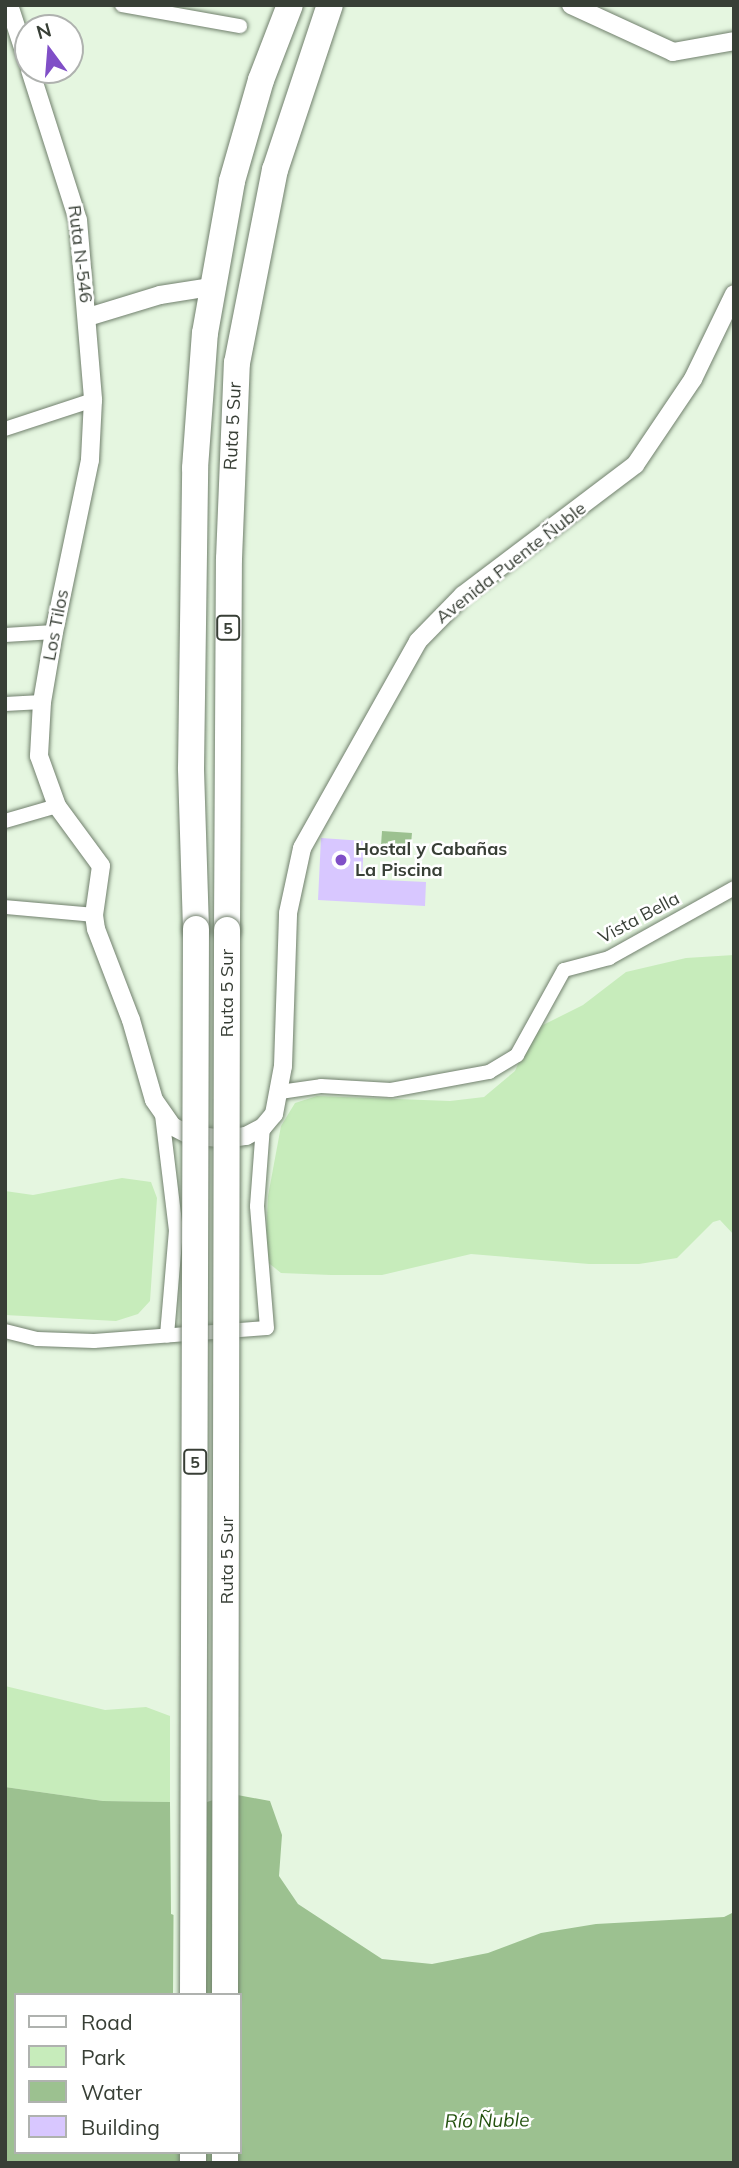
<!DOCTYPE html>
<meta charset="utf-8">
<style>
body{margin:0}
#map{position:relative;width:739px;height:2168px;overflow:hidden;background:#e5f6e0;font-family:Mulish,sans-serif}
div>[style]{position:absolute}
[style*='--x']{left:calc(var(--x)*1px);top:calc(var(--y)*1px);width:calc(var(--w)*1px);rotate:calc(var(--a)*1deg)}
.green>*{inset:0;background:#c7ecbb}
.water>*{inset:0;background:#9cc190;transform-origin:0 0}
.pier>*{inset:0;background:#e5f6e0}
.building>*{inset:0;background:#d8c7ff}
.roads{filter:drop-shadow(0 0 2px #71806d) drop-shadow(0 0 2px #71806d)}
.minor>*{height:14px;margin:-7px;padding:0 7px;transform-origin:7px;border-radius:7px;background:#fff}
.tertiary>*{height:18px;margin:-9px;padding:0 9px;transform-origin:9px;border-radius:9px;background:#fff}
.motorway>*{height:26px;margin:-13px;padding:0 13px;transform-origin:13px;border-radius:13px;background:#fff}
.bridges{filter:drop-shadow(0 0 2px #71806d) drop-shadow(0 0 2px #71806d)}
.motorway-bridge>*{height:26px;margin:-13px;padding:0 13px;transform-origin:13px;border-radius:13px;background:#fff}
.dots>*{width:19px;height:19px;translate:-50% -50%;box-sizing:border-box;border:4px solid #fff;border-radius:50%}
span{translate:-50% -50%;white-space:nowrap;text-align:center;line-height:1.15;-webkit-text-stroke:5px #fff;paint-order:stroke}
.shield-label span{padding:2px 5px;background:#fff;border:2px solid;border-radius:5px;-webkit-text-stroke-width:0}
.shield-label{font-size:16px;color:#383f36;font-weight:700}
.street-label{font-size:18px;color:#383f36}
.poi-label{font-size:18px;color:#383f36;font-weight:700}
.left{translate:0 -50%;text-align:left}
.water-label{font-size:19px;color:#255310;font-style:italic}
.frame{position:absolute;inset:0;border:7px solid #383f36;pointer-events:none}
.legend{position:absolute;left:14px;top:1993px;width:228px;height:161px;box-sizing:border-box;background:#fff;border:2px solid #afb2af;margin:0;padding:9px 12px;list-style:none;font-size:21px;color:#383f36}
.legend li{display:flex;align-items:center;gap:14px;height:35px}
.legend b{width:35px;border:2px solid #afb2af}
.north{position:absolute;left:14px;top:14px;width:70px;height:70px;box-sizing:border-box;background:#fff;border:2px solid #afb2af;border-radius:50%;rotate:344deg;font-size:19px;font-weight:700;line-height:28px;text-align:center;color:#383f36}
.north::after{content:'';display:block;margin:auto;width:24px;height:32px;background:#804fc7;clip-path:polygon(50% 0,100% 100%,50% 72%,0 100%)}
</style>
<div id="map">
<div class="green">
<div style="clip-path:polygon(734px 955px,734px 1235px,720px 1220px,713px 1222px,677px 1258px,639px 1264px,589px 1264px,471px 1254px,382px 1275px,331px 1275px,281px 1273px,265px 1260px,268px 1196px,281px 1126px,295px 1103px,317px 1096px,450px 1101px,484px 1097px,515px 1071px,533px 1030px,583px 1005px,626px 972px,686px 958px)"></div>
<div style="clip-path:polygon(122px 1178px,151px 1182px,157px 1198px,150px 1301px,138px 1314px,116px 1321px,5px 1315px,5px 1191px,33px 1195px)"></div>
<div style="clip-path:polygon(5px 1686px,105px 1710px,146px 1707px,170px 1716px,170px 1802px,103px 1801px,5px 1787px)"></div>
</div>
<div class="water">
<div style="left:382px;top:831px;width:30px;height:21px;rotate:4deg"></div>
<div style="clip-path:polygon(evenodd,5px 1787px,103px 1801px,170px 1802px,171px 1914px,206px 1926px,207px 1802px,232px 1794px,270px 1801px,282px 1835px,279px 1876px,298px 1904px,382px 1959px,432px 1964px,488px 1953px,541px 1933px,596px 1924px,724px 1917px,734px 1912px,734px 2163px,5px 2163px,5px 1787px,16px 1995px,240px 1995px,240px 2152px,16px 2152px,16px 1995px)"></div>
</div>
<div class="pier">
<div style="clip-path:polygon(174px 1838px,174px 1912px,203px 1921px,206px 1995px,173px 1995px)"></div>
</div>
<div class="building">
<div style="clip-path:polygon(321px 838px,364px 841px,362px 879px,426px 882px,425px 906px,318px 900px)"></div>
</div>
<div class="roads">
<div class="minor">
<div style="--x:122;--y:5;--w:120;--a:10.1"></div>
<div style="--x:5;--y:429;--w:93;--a:-18.2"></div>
<div style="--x:5;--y:635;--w:49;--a:-3.5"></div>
<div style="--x:5;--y:704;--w:37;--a:-3"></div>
<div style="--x:5;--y:821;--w:54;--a:-16.1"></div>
<div style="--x:5;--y:907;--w:89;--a:5.1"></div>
<div style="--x:280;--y:1092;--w:41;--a:-8.3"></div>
<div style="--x:321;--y:1086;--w:70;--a:3.3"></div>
<div style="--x:391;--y:1090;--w:100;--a:-10.4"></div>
<div style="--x:489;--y:1072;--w:33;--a:-31"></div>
<div style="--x:517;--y:1055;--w:97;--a:-61.1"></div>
<div style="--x:564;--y:970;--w:47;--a:-14.9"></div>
<div style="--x:609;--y:958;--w:143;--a:-29.2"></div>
<div style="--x:162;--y:1115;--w:116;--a:83.1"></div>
<div style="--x:176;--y:1230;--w:106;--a:94.9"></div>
<div style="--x:5;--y:1331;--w:33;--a:14"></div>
<div style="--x:37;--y:1339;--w:57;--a:2"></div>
<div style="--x:94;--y:1341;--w:173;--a:-4.3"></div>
<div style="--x:267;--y:1328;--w:122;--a:-94.7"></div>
<div style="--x:257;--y:1206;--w:79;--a:-85.7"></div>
</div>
<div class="tertiary">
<div style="--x:9;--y:5;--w:61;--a:71.9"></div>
<div style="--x:571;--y:5;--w:112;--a:24.7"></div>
<div style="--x:673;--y:52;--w:62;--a:-10.2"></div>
<div style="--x:30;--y:70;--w:157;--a:72.3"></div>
<div style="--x:78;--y:220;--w:181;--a:85.2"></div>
<div style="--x:93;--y:400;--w:60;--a:92.9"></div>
<div style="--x:90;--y:460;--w:176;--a:101.8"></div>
<div style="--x:54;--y:632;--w:71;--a:99.7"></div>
<div style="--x:42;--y:702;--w:54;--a:93.2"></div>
<div style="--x:39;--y:756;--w:53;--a:70.2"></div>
<div style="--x:57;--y:806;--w:74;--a:53.7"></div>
<div style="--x:101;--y:866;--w:49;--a:98.1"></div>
<div style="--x:94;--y:915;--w:14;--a:82"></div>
<div style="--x:96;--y:929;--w:97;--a:69"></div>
<div style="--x:131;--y:1020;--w:83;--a:74"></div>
<div style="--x:154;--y:1100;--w:32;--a:55"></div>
<div style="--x:172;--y:1126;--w:19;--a:28"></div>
<div style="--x:189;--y:1135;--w:37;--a:6"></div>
<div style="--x:226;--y:1139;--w:20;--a:-9"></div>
<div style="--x:246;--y:1136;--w:19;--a:-28"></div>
<div style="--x:263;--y:1127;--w:17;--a:-50"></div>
<div style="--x:274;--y:1114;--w:49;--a:-79.4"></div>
<div style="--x:283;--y:1066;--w:153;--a:-88.1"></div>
<div style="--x:288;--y:913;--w:66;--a:-77.8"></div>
<div style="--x:302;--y:848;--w:237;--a:-60.7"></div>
<div style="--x:418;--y:641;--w:64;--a:-45.6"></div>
<div style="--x:463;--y:595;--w:216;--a:-37.1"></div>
<div style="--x:635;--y:465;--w:104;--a:-56"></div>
<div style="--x:693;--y:379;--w:94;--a:-64.2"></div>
<div style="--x:88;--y:317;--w:75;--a:-17"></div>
<div style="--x:160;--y:295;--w:52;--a:-8.9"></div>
</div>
<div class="motorway">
<div style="--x:196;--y:929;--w:161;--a:-91.8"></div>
<div style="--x:191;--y:768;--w:300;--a:-89.2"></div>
<div style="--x:195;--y:468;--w:135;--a:-85.8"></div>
<div style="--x:205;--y:333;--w:154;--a:-79.9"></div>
<div style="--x:232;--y:181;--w:105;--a:-74"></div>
<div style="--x:261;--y:80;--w:80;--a:-68.9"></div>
<div style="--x:227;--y:930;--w:371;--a:-89.7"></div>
<div style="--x:229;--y:559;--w:196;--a:-87.7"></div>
<div style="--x:237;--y:363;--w:197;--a:-78.9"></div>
<div style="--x:275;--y:170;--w:174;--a:-71.6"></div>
<div style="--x:193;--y:2163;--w:11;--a:-90"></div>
<div style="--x:225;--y:2163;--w:11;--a:-90"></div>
</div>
</div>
<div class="bridges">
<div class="motorway-bridge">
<div style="--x:193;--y:1995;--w:1066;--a:-89.84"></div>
<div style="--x:225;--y:1995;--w:1065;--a:-89.89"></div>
</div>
</div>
<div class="dots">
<div style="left:341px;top:860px;background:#804fc7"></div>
</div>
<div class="shield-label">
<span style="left:228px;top:628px">5</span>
<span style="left:195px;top:1462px">5</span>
</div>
<div class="street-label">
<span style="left:80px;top:254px;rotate:83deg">Ruta N-546</span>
<span style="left:233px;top:426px;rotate:-87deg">Ruta 5 Sur</span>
<span style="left:511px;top:563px;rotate:-38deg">Avenida Puente Ñuble</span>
<span style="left:56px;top:625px;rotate:-79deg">Los Tilos</span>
<span style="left:639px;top:918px;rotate:-28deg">Vista Bella</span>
<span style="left:227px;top:993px;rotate:-90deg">Ruta 5 Sur</span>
<span style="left:227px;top:1560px;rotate:-90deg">Ruta 5 Sur</span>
</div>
<div class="poi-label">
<span class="left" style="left:355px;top:860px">Hostal y Cabañas<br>La Piscina</span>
</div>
<div class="water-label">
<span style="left:487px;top:2121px;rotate:-1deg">Río Ñuble</span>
</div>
<div class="frame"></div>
<ul class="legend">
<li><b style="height:9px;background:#fff"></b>Road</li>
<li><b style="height:19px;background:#c7ecbb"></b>Park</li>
<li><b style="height:19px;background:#9cc190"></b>Water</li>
<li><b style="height:19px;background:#d8c7ff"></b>Building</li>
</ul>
<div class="north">N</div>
</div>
